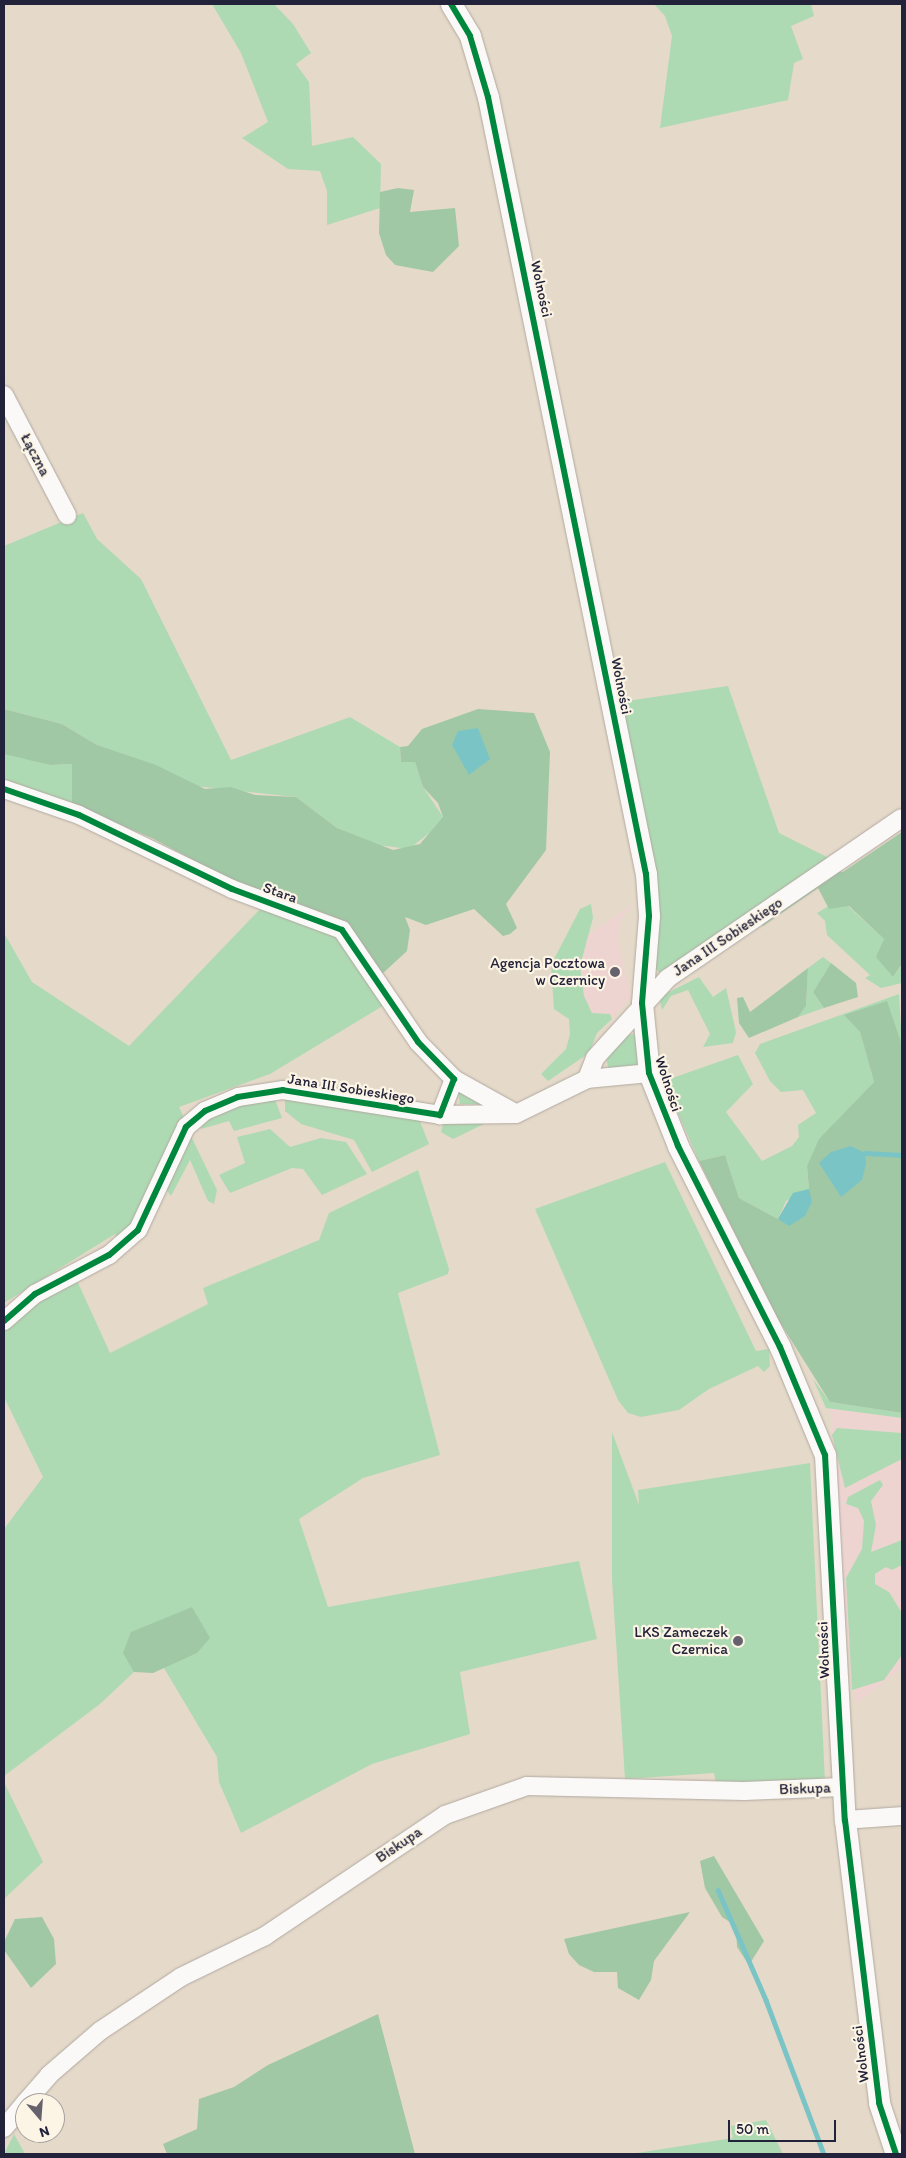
<!DOCTYPE html>
<meta charset="utf-8">
<style>
body{margin:0}
#map{position:relative;width:906px;height:2158px;overflow:hidden;background:#e5d9c9;font-family:Itim,sans-serif}
div>[style]{position:absolute}
[style*='--x']{left:calc(var(--x)*1px);top:calc(var(--y)*1px);width:calc(var(--w)*1px);rotate:calc(var(--a)*1deg)}
.built>*{inset:0;background:#eed4d1}
.green>*{inset:0;background:#aedab3}
.forest>*{inset:0;background:#a0c8a5}
.water>*{inset:0;background:#7bc4c6}
.stream>*{height:4.5px;margin:-2.25px;padding:0 2.25px;transform-origin:2.25px;border-radius:2.25px;background:#7bc4c6}
.roads{filter:drop-shadow(0 0 1px #b0a9a1) drop-shadow(0 0 1px #b0a9a1)}
.minor>*{height:18px;margin:-9px;padding:0 9px;transform-origin:9px;border-radius:9px;background:#fbf9f7}
.tertiary>*{height:21px;margin:-10.5px;padding:0 10.5px;transform-origin:10.5px;border-radius:10.5px;background:#fbf9f7}
.cycleway>*{height:6px;margin:-3px;padding:0 3px;transform-origin:3px;border-radius:3px;background:#00873e}
.dots>*{width:14px;height:14px;translate:-50% -50%;box-sizing:border-box;border:2px solid #fcf5e5;border-radius:50%}
span{translate:-50% -50%;white-space:nowrap;text-align:center;line-height:1.15;-webkit-text-stroke:4.5px #fcf5e5;paint-order:stroke}
.street-label{font-size:15px;color:#22223b}
.poi-label{font-size:15px;color:#22223b}
.right{translate:-100% -50%;text-align:right}
.frame{position:absolute;inset:0;border:5px solid #22223b;pointer-events:none}
.north{position:absolute;left:15px;top:2093px;width:50px;height:50px;box-sizing:border-box;background:#fcf5e5;border:1px solid #a5a1a1;border-radius:50%;rotate:162deg;font-size:14px;font-weight:700;line-height:20px;text-align:center;color:#22223b}
.north::after{content:'';display:block;margin:auto;width:18px;height:22px;background:#66626d;clip-path:polygon(50% 0,100% 100%,50% 72%,0 100%)}
.scale{position:absolute;left:728px;top:2120px;width:108px;height:22px;box-sizing:border-box;border:2px solid #22223b;border-top:0;padding-left:6px;font-size:15px;line-height:18px;white-space:nowrap;color:#22223b;-webkit-text-stroke:4px #fcf5e5;paint-order:stroke}
</style>
<div id="map">
<div class="built">
<div style="clip-path:polygon(639px 900px,622px 917px,618px 939px,631px 996px,612px 1019px,610px 1014px,592px 1013px,584px 996px,580px 966px,589px 934px)"></div>
<div style="clip-path:polygon(830px 1402px,902px 1413px,902px 1668px,856px 1704px,848px 1655px)"></div>
</div>
<div class="green">
<div style="clip-path:polygon(212px 4px,274px 4px,293px 24px,311px 53px,296px 64px,309px 82px,312px 146px,353px 137px,381px 164px,380px 208px,327px 225px,327px 191px,320px 171px,288px 169px,242px 138px,268px 122px,241px 53px)"></div>
<div style="clip-path:polygon(654px 4px,811px 4px,814px 16px,791px 26px,803px 59px,794px 63px,788px 100px,660px 128px,672px 36px,665px 16px)"></div>
<div style="clip-path:polygon(83px 513px,97px 539px,141px 579px,231px 760px,350px 717px,400px 747px,401px 762px,415px 762px,423px 787px,443px 817px,438px 826px,409px 849px,377px 845px,337px 828px,296px 797px,195px 786px,97px 745px,62px 724px,4px 709px,4px 546px)"></div>
<div style="clip-path:polygon(728px 686px,779px 833px,831px 859px,661px 974px,653px 966px,620px 702px)"></div>
<div style="clip-path:polygon(4px 753px,50px 765px,72px 764px,72px 805px,4px 784px)"></div>
<div style="clip-path:polygon(591px 904px,593px 918px,580px 966px,584px 996px,592px 1013px,610px 1014px,612px 1019px,597px 1033px,589px 1053px,548px 1081px,541px 1074px,566px 1049px,570px 1034px,569px 1019px,554px 1009px,551px 965px,580px 909px)"></div>
<div style="clip-path:polygon(264px 905px,338px 933px,386px 1004px,270px 1074px,179px 1107px,185px 1120px,142px 1215px,118px 1240px,115px 1234px,4px 1303px,4px 933px,32px 982px,129px 1046px)"></div>
<div style="clip-path:polygon(848px 906px,884px 939px,893px 977px,902px 965px,902px 983px,881px 988px,865px 978px,870px 975px,827px 935px,825px 921px,817px 913px,827px 907px)"></div>
<div style="clip-path:polygon(823px 957px,831px 963px,813px 992px,824px 1008px,798px 1017px,806px 1006px,808px 968px)"></div>
<div style="clip-path:polygon(699px 977px,713px 997px,726px 988px,736px 1032px,733px 1043px,703px 1047px,710px 1034px,688px 990px,671px 996px,662px 1010px,659px 997px)"></div>
<div style="clip-path:polygon(899px 994px,902px 1045px,895px 1030px,845px 1015px,860px 1032px,874px 1082px,834px 1125px,807px 1166px,809px 1189px,786px 1201px,778px 1219px,739px 1198px,725px 1155px,699px 1161px,664px 1081px,738px 1055px,753px 1084px,726px 1112px,762px 1161px,792px 1146px,799px 1137px,798px 1125px,816px 1113px,803px 1090px,781px 1092px,770px 1081px,755px 1053px,760px 1044px)"></div>
<div style="clip-path:polygon(635px 1034px,639px 1063px,635px 1068px,609px 1071px,606px 1057px,622px 1036px)"></div>
<div style="clip-path:polygon(458px 1092px,465px 1092px,480px 1104px,460px 1104px)"></div>
<div style="clip-path:polygon(274px 1097px,282px 1118px,234px 1131px,229px 1121px,201px 1129px,201px 1123px,215px 1112px)"></div>
<div style="clip-path:polygon(285px 1098px,419px 1119px,429px 1144px,372px 1172px,354px 1140px,301px 1124px,285px 1111px)"></div>
<div style="clip-path:polygon(482px 1118px,484px 1124px,453px 1139px,441px 1132px,444px 1121px)"></div>
<div style="clip-path:polygon(270px 1129px,290px 1147px,321px 1138px,346px 1142px,367px 1174px,322px 1195px,303px 1169px,292px 1168px,230px 1193px,219px 1175px,245px 1163px,237px 1137px)"></div>
<div style="clip-path:polygon(190px 1134px,217px 1190px,214px 1204px,208px 1201px,190px 1160px,171px 1196px,165px 1188px)"></div>
<div style="clip-path:polygon(665px 1162px,756px 1351px,769px 1349px,770px 1366px,764px 1372px,758px 1366px,709px 1389px,679px 1410px,641px 1417px,628px 1413px,618px 1400px,535px 1209px)"></div>
<div style="clip-path:polygon(418px 1170px,449px 1269px,448px 1274px,398px 1293px,440px 1455px,363px 1478px,299px 1519px,328px 1607px,579px 1561px,597px 1639px,460px 1672px,470px 1734px,372px 1764px,241px 1833px,219px 1782px,217px 1757px,164px 1668px,134px 1672px,100px 1704px,4px 1776px,4px 1529px,43px 1477px,4px 1397px,4px 1323px,74px 1274px,110px 1353px,208px 1304px,203px 1288px,319px 1240px,329px 1213px)"></div>
<div style="clip-path:polygon(813px 1379px,830px 1402px,902px 1413px,902px 1418px,826px 1408px)"></div>
<div style="clip-path:polygon(837px 1428px,902px 1433px,902px 1459px,845px 1488px,832px 1435px)"></div>
<div style="clip-path:polygon(612px 1432px,639px 1505px,638px 1490px,810px 1463px,825px 1782px,716px 1784px,714px 1773px,625px 1779px,612px 1580px)"></div>
<div style="clip-path:polygon(880px 1480px,883px 1485px,871px 1501px,876px 1525px,871px 1552px,902px 1540px,902px 1565px,892px 1570px,886px 1567px,875px 1574px,875px 1584px,889px 1592px,902px 1613px,902px 1655px,884px 1680px,852px 1690px,846px 1578px,862px 1549px,864px 1521px,858px 1508px,846px 1504px,848px 1497px)"></div>
<div style="clip-path:polygon(4px 1782px,43px 1862px,4px 1899px)"></div>
<div style="clip-path:polygon(766px 2120px,783px 2154px,637px 2153px,733px 2138px,731px 2126px)"></div>
<div style="clip-path:polygon(14px 2134px,25px 2154px,4px 2154px)"></div>
</div>
<div class="forest">
<div style="clip-path:polygon(398px 188px,414px 190px,410px 212px,455px 208px,459px 246px,433px 272px,395px 265px,386px 255px,379px 233px,380px 192px)"></div>
<div style="clip-path:polygon(4px 709px,62px 724px,97px 745px,156px 765px,205px 789px,231px 787px,255px 795px,296px 797px,337px 828px,393px 850px,420px 844px,443px 817px,438px 803px,423px 787px,415px 762px,401px 762px,400px 747px,408px 746px,422px 729px,478px 709px,534px 713px,550px 752px,546px 850px,506px 904px,517px 928px,510px 934px,503px 936px,474px 909px,426px 925px,405px 917px,410px 930px,407px 951px,382px 974px,368px 953px,152px 838px,72px 805px,72px 764px,50px 765px,4px 754px)"></div>
<div style="clip-path:polygon(902px 832px,902px 964px,893px 977px,876px 957px,884px 939px,849px 906px,829px 909px,818px 888px,763px 926px,759px 919px,832px 870px,843px 872px)"></div>
<div style="clip-path:polygon(831px 963px,856px 983px,858px 997px,824px 1008px,813px 992px)"></div>
<div style="clip-path:polygon(808px 968px,806px 1006px,798px 1017px,749px 1038px,739px 1023px,737px 998px,743px 997px,750px 1012px)"></div>
<div style="clip-path:polygon(887px 1001px,902px 1045px,902px 1413px,830px 1402px,776px 1316px,699px 1161px,725px 1155px,739px 1198px,778px 1219px,793px 1193px,809px 1189px,807px 1166px,819px 1139px,874px 1082px,860px 1032px,844px 1015px)"></div>
<div style="clip-path:polygon(192px 1607px,210px 1638px,197px 1653px,153px 1673px,134px 1672px,123px 1653px,131px 1632px)"></div>
<div style="clip-path:polygon(714px 1856px,764px 1941px,749px 1965px,737px 1947px,736px 1926px,722px 1917px,705px 1888px,700px 1861px)"></div>
<div style="clip-path:polygon(690px 1912px,654px 1961px,651px 1980px,639px 2000px,618px 1988px,617px 1972px,594px 1972px,579px 1965px,569px 1954px,564px 1939px)"></div>
<div style="clip-path:polygon(42px 1917px,54px 1939px,56px 1964px,31px 1988px,4px 1950px,4px 1942px,15px 1919px)"></div>
<div style="clip-path:polygon(378px 2014px,415px 2154px,167px 2154px,163px 2144px,197px 2129px,199px 2099px,234px 2087px,268px 2065px)"></div>
</div>
<div class="water">
<div style="clip-path:polygon(478px 728px,490px 759px,469px 775px,452px 745px,458px 731px)"></div>
<div style="clip-path:polygon(851px 1146px,865px 1153px,866px 1164px,862px 1180px,841px 1197px,819px 1163px,831px 1152px)"></div>
<div style="clip-path:polygon(809px 1189px,812px 1202px,805px 1216px,789px 1226px,778px 1219px,793px 1193px)"></div>
</div>
<div class="stream">
<div style="--x:865;--y:1153;--w:37;--a:3"></div>
<div style="--x:718;--y:1890;--w:120;--a:66.4"></div>
<div style="--x:766;--y:2000;--w:165;--a:69.4"></div>
</div>
<div class="roads">
<div class="minor">
<div style="--x:4;--y:395;--w:136;--a:62.3"></div>
<div style="--x:4;--y:789;--w:79;--a:19.1"></div>
<div style="--x:79;--y:815;--w:170;--a:25.8"></div>
<div style="--x:232;--y:889;--w:117;--a:20.4"></div>
<div style="--x:342;--y:930;--w:135;--a:55.8"></div>
<div style="--x:418;--y:1042;--w:52;--a:45.8"></div>
<div style="--x:454;--y:1079;--w:39;--a:111"></div>
<div style="--x:454;--y:1079;--w:70;--a:29.1"></div>
<div style="--x:587;--y:1079;--w:62;--a:-5.5"></div>
<div style="--x:4;--y:1321;--w:41;--a:-41.1"></div>
<div style="--x:35;--y:1294;--w:84;--a:-27.8"></div>
<div style="--x:109;--y:1255;--w:38;--a:-41"></div>
<div style="--x:138;--y:1230;--w:114;--a:-65"></div>
<div style="--x:186;--y:1127;--w:25;--a:-40"></div>
<div style="--x:205;--y:1111;--w:36;--a:-23"></div>
<div style="--x:238;--y:1097;--w:46;--a:-8.8"></div>
<div style="--x:283;--y:1090;--w:159;--a:9"></div>
<div style="--x:440;--y:1115;--w:76;--a:-0.8"></div>
<div style="--x:516;--y:1114;--w:79;--a:-26.2"></div>
<div style="--x:587;--y:1079;--w:22;--a:-69"></div>
<div style="--x:595;--y:1058;--w:108;--a:-47.6"></div>
<div style="--x:668;--y:978;--w:283;--a:-34.4"></div>
<div style="--x:845;--y:1820;--w:57;--a:-4"></div>
<div style="--x:25;--y:2103;--w:37;--a:-49"></div>
<div style="--x:49;--y:2075;--w:67;--a:-40.8"></div>
<div style="--x:100;--y:2031;--w:97;--a:-33.7"></div>
<div style="--x:181;--y:1977;--w:93;--a:-26"></div>
<div style="--x:265;--y:1936;--w:217;--a:-33.9"></div>
<div style="--x:445;--y:1815;--w:87;--a:-19.5"></div>
<div style="--x:527;--y:1786;--w:217;--a:1.3"></div>
<div style="--x:744;--y:1791;--w:98;--a:-2.3"></div>
<div style="--x:4;--y:2128;--w:33;--a:-50"></div>
</div>
<div class="tertiary">
<div style="--x:451;--y:4;--w:37;--a:59"></div>
<div style="--x:470;--y:36;--w:64;--a:73.6"></div>
<div style="--x:488;--y:97;--w:793;--a:78.51"></div>
<div style="--x:646;--y:874;--w:42;--a:85.9"></div>
<div style="--x:649;--y:916;--w:87;--a:94.6"></div>
<div style="--x:642;--y:1003;--w:70;--a:84.3"></div>
<div style="--x:649;--y:1073;--w:79;--a:68.3"></div>
<div style="--x:678;--y:1146;--w:225;--a:63.1"></div>
<div style="--x:780;--y:1347;--w:117;--a:67.4"></div>
<div style="--x:825;--y:1455;--w:366;--a:86.9"></div>
<div style="--x:845;--y:1820;--w:285;--a:83.1"></div>
<div style="--x:879;--y:2103;--w:54;--a:71.6"></div>
</div>
</div>
<div class="cycleway">
<div style="--x:451;--y:4;--w:37;--a:59"></div>
<div style="--x:470;--y:36;--w:64;--a:73.6"></div>
<div style="--x:488;--y:97;--w:793;--a:78.51"></div>
<div style="--x:646;--y:874;--w:42;--a:85.9"></div>
<div style="--x:649;--y:916;--w:87;--a:94.6"></div>
<div style="--x:642;--y:1003;--w:70;--a:84.3"></div>
<div style="--x:649;--y:1073;--w:79;--a:68.3"></div>
<div style="--x:678;--y:1146;--w:225;--a:63.1"></div>
<div style="--x:780;--y:1347;--w:117;--a:67.4"></div>
<div style="--x:825;--y:1455;--w:366;--a:86.9"></div>
<div style="--x:845;--y:1820;--w:285;--a:83.1"></div>
<div style="--x:879;--y:2103;--w:54;--a:71.6"></div>
<div style="--x:4;--y:789;--w:79;--a:19.1"></div>
<div style="--x:79;--y:815;--w:170;--a:25.8"></div>
<div style="--x:232;--y:889;--w:117;--a:20.4"></div>
<div style="--x:342;--y:930;--w:135;--a:55.8"></div>
<div style="--x:418;--y:1042;--w:52;--a:45.8"></div>
<div style="--x:454;--y:1079;--w:39;--a:111"></div>
<div style="--x:440;--y:1115;--w:159;--a:-171"></div>
<div style="--x:283;--y:1090;--w:46;--a:171.2"></div>
<div style="--x:238;--y:1097;--w:36;--a:157"></div>
<div style="--x:205;--y:1111;--w:25;--a:140"></div>
<div style="--x:186;--y:1127;--w:114;--a:115"></div>
<div style="--x:138;--y:1230;--w:38;--a:139"></div>
<div style="--x:109;--y:1255;--w:84;--a:152.2"></div>
<div style="--x:35;--y:1294;--w:41;--a:138.9"></div>
</div>
<div class="dots">
<div style="left:615px;top:972px;background:#66626d"></div>
<div style="left:738px;top:1641px;background:#66626d"></div>
</div>
<div class="street-label">
<span style="left:541px;top:289px;rotate:78deg">Wolności</span>
<span style="left:35px;top:455px;rotate:62deg">Łączna</span>
<span style="left:621px;top:686px;rotate:79deg">Wolności</span>
<span style="left:280px;top:893px;rotate:20deg">Stara</span>
<span style="left:728px;top:937px;rotate:-34deg">Jana III Sobieskiego</span>
<span style="left:668px;top:1084px;rotate:72deg">Wolności</span>
<span style="left:351px;top:1089px;rotate:9deg">Jana III Sobieskiego</span>
<span style="left:824px;top:1650px;rotate:-92deg">Wolności</span>
<span style="left:805px;top:1789px;rotate:-2deg">Biskupa</span>
<span style="left:399px;top:1845px;rotate:-34deg">Biskupa</span>
<span style="left:861px;top:2054px;rotate:-97deg">Wolności</span>
</div>
<div class="poi-label">
<span class="right" style="left:605px;top:972px">Agencja Pocztowa<br>w Czernicy</span>
<span class="right" style="left:728px;top:1641px">LKS Zameczek<br>Czernica</span>
</div>
<div class="frame"></div>
<div class="north">N</div>
<div class="scale">50 m</div>
</div>
